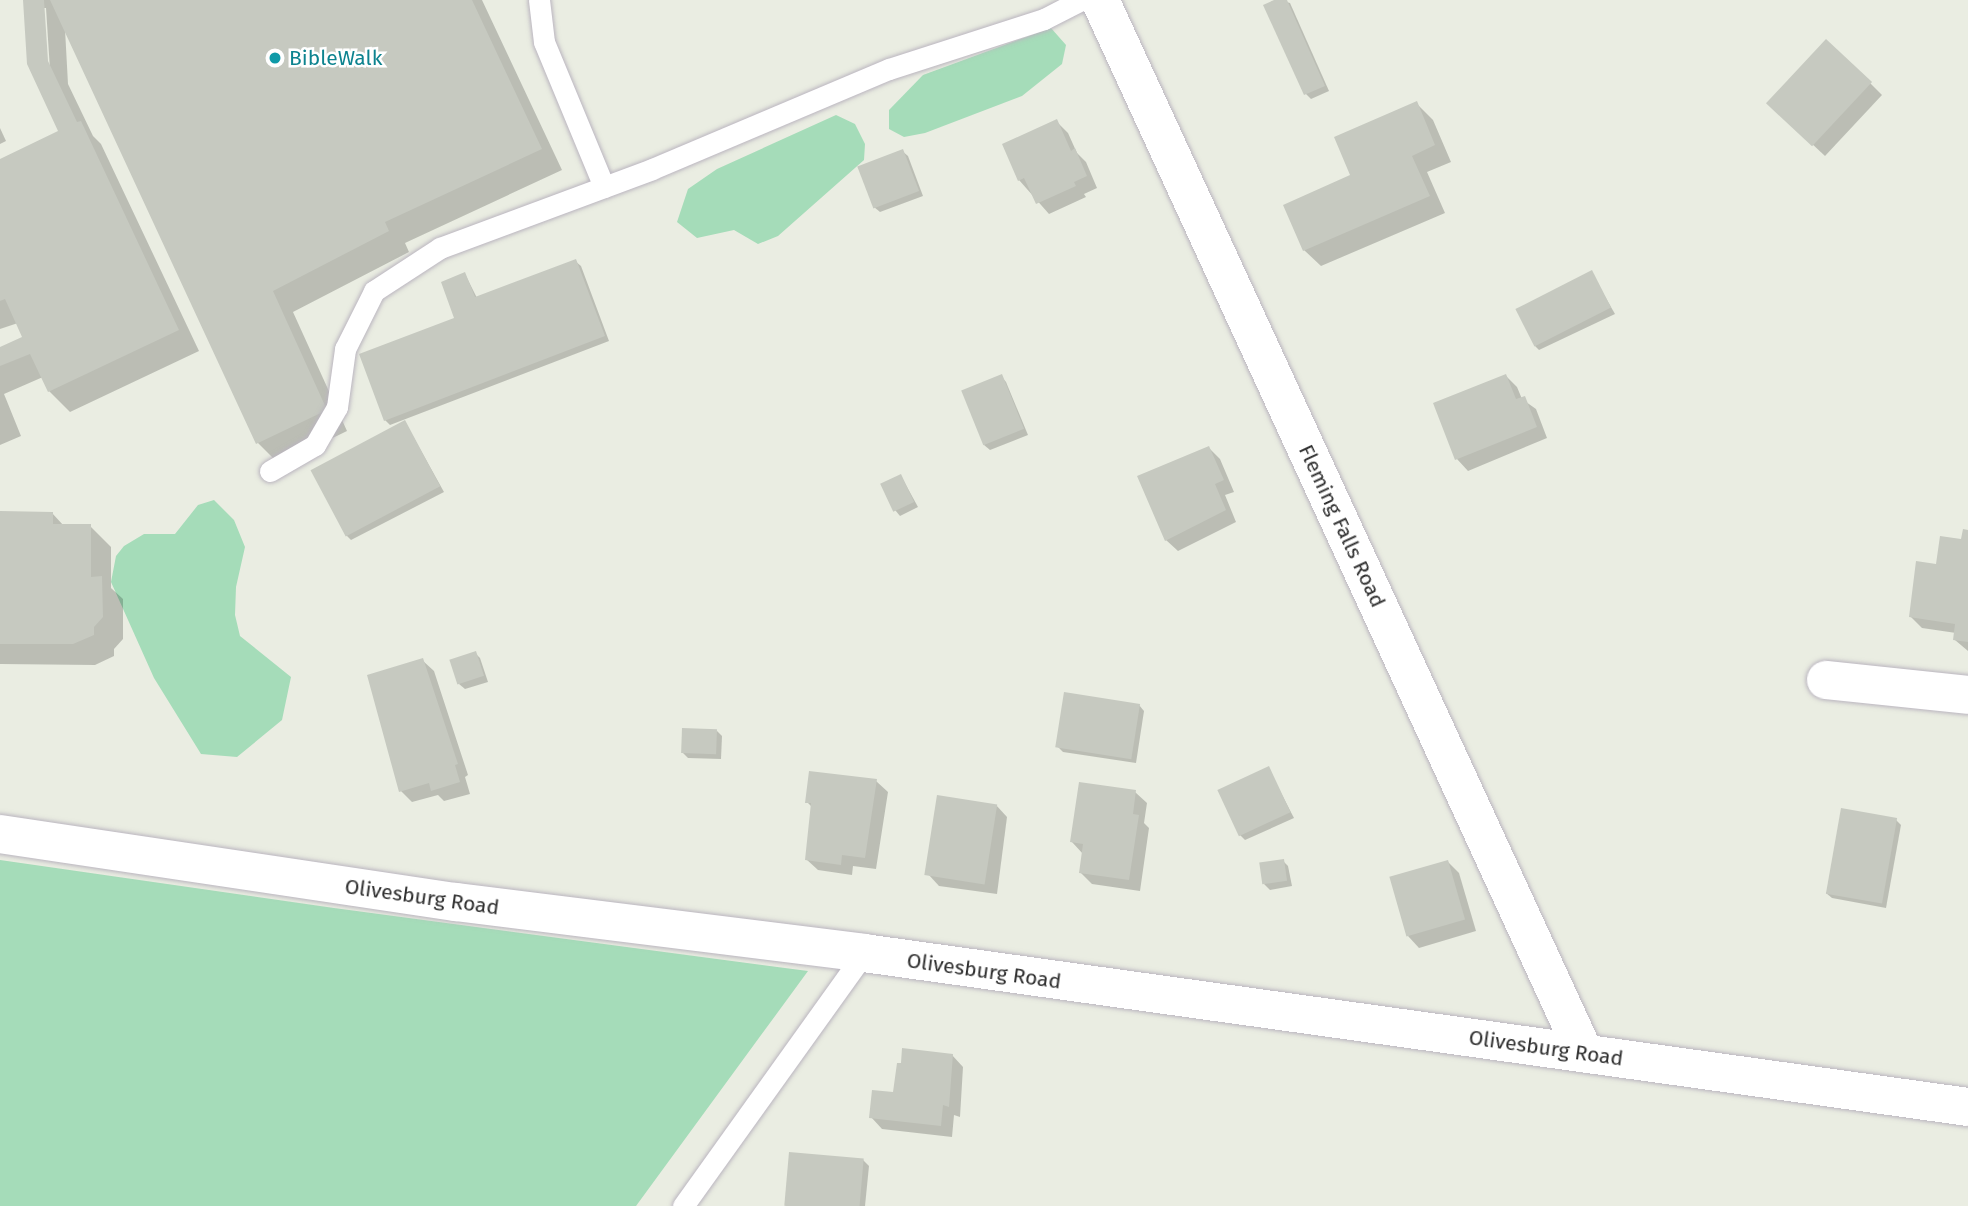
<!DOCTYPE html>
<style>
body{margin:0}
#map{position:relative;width:1968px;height:1206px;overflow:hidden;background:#eaede2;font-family:"Fira Sans",sans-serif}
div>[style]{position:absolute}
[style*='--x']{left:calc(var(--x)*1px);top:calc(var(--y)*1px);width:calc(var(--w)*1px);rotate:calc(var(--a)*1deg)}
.green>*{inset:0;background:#a5dcb9}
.shadow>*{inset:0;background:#0003}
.building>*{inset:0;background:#c6c9c0;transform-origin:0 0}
.roads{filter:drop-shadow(0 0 2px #bab5bf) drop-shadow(0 0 2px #bab5bf)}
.lane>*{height:21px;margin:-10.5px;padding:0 10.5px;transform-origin:10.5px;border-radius:10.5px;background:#fff}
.street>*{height:38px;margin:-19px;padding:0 19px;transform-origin:19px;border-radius:19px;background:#fff}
.secondary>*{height:38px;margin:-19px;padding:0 19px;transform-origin:19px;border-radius:19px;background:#fff}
.dots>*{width:19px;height:19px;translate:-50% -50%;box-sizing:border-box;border:4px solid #fff;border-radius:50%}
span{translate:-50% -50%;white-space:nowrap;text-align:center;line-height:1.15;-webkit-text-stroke:5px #fff;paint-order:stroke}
.culture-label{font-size:21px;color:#0d838f}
.left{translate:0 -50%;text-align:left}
.street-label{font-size:21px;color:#2d2d2d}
</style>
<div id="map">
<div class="green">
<div style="clip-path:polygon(1051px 28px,1066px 45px,1062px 64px,1022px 96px,925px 133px,904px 137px,889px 129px,889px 110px,923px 75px)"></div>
<div style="clip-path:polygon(836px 115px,855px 124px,865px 144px,864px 160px,778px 236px,758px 244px,734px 230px,697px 238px,677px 222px,688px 189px,717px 169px)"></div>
<div style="clip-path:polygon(214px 500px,234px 520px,245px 547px,236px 587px,235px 615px,240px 636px,291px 677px,282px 720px,237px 757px,201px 754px,154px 678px,111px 582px,116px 556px,124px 546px,144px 534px,175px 534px,198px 505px)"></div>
<div style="clip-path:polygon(0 860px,334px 908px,808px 971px,636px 1206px,0 1206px)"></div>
</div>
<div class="shadow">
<div style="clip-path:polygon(evenodd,25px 0,482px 0,562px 170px,405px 243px,409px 252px,293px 312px,347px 431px,279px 464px,258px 443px,65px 29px,68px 84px,93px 136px,101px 144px,199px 351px,70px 412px,49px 391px,43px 377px,4px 394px,21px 436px,0 445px,0 348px,25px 338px,18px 323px,0 329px,0 160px,61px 131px,25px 0,43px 8px,46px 8px,50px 70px,47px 70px,43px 8px)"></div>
<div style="clip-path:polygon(1279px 0,1290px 3px,1329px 91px,1311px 99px,1306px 94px)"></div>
<div style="clip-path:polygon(1870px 83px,1882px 95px,1825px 156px,1780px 114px)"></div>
<div style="clip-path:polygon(1416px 103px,1433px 120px,1451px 162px,1427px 172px,1445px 213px,1321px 266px,1304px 250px,1352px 176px)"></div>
<div style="clip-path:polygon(1056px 121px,1068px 133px,1077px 153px,1086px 162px,1097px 188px,1084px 194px,1086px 197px,1049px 214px,1019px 180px)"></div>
<div style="clip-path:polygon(0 128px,6px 141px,0 144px)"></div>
<div style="clip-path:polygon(902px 151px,908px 156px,923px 196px,880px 212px,874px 207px)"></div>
<div style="clip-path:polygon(575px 261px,581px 266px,609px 341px,390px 425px,385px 420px,456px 319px,465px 274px,477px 298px)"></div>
<div style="clip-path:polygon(1591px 272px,1615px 314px,1539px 350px,1534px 345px)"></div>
<div style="clip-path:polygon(1001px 376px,1006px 382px,1028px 435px,990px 450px,984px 445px)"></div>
<div style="clip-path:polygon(1506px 376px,1517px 387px,1522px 399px,1536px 409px,1547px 438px,1468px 471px,1457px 459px,1435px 404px)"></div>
<div style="clip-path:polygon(405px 422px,444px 492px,351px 540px,346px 535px)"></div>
<div style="clip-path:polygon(1209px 448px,1220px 459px,1234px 492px,1225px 495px,1236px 522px,1178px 551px,1166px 540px)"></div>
<div style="clip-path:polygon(901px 476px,918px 507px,900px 516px,895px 510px)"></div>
<div style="clip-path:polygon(0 513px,52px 513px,64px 526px,90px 526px,111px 547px,111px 588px,123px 599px,123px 639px,114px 649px,114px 656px,95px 665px,0 664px)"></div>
<div style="clip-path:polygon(1968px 532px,1968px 651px,1955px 640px,1956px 633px,1922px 628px,1911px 617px,1937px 566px)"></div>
<div style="clip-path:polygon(475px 653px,480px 658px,488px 682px,465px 689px,459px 684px)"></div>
<div style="clip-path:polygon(422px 660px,434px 671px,468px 775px,465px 777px,470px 794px,444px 801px,438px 795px,412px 802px,401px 791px)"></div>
<div style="clip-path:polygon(1139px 705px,1144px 711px,1136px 763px,1063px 752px,1058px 747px)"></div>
<div style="clip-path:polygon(717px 731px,722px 736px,721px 759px,688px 758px,682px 752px)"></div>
<div style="clip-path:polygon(1268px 768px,1294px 818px,1245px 840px,1240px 835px)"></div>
<div style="clip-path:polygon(876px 781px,888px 792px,876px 869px,853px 866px,852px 875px,818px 870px,806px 859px,812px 807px,807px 802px)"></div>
<div style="clip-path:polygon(1135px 792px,1147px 803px,1144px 823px,1149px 828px,1140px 891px,1092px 884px,1081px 873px,1083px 854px,1072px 842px)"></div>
<div style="clip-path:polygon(996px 805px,1007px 817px,997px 894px,939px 886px,928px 874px)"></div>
<div style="clip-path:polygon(1896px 820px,1901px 825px,1886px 908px,1832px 898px,1826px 893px)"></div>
<div style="clip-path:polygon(1283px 861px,1288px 866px,1292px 886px,1270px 890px,1264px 884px)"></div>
<div style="clip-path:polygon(1448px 862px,1459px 873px,1476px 931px,1419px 948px,1408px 936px)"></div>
<div style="clip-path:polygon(952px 1055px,963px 1067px,960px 1117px,954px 1115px,952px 1137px,882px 1129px,871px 1117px,894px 1094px)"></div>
<div style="clip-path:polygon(863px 1160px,869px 1166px,865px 1206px,787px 1206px)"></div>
</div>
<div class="building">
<div style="clip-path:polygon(23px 0,44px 0,48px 61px,77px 122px,81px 121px,179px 330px,48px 392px,30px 354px,0 366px,0 347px,22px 337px,5px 299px,0 301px,0 159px,58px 131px,27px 64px)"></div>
<div style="clip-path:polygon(50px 0,472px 0,542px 149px,385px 222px,389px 231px,273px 291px,327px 410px,256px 444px)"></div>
<div style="clip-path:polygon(1274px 0,1287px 0,1325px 86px,1304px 95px,1263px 5px)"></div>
<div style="left:1826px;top:39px;width:63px;height:88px;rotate:43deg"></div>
<div style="clip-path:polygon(1417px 101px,1435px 145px,1412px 156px,1430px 196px,1303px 251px,1283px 205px,1350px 175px,1334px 137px)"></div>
<div style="clip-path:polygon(1057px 119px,1071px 151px,1075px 148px,1087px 176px,1074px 182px,1076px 186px,1036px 204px,1024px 178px,1018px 181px,1002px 144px)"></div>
<div style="left:903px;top:149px;width:45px;height:49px;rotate:69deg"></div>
<div style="clip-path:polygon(576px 259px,605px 336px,384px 421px,359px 354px,454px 318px,441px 282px,465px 272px,475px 297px)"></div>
<div style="left:1592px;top:270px;width:42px;height:86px;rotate:63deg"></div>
<div style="left:1002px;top:374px;width:59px;height:44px;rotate:68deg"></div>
<div style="clip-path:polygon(1506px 374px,1516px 399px,1525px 396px,1537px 427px,1455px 460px,1433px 403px)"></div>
<div style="left:405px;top:420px;width:75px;height:107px;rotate:62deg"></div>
<div style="clip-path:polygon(1209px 446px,1224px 480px,1215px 484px,1226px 510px,1165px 541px,1137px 476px)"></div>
<div style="left:901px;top:474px;width:31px;height:23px;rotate:65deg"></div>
<div style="clip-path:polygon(0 511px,53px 512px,53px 524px,91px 524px,91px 577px,102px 576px,103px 617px,94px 627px,94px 635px,73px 644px,0 644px)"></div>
<div style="clip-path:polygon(1963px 529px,1968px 530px,1968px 642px,1953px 640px,1955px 624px,1909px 617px,1916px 561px,1936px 564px,1940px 536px,1961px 539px)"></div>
<div style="left:476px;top:651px;width:26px;height:28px;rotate:72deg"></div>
<div style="clip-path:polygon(423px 658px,458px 764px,455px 765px,460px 782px,431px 791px,429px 783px,399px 792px,367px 675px)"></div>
<div style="left:1064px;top:692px;width:77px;height:56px;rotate:9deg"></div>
<div style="left:682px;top:728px;width:35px;height:25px;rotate:2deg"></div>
<div style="left:1269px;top:766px;width:51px;height:57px;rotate:65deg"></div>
<div style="clip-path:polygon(809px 771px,877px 779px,865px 858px,842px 855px,841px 865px,805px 860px,811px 803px,805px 803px)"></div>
<div style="clip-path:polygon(1079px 782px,1136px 790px,1133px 814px,1139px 815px,1129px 880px,1079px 873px,1083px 844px,1070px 842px)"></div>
<div style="left:937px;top:795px;width:61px;height:81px;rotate:9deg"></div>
<div style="left:1841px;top:808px;width:57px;height:87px;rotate:10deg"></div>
<div style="left:1284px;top:859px;width:22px;height:25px;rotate:82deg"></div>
<div style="left:1448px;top:860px;width:62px;height:61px;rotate:74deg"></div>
<div style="clip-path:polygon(902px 1048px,953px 1054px,949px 1107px,943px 1105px,941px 1126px,869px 1118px,872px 1090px,893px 1092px,897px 1063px,901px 1063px)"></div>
<div style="left:789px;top:1152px;width:75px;height:54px;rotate:5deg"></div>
</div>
<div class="roads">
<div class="lane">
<div style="--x:539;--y:0;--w:42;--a:83.2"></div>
<div style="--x:544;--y:42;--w:157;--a:67.5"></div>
<div style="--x:270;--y:471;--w:52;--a:-30"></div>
<div style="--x:315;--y:445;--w:44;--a:-59.9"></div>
<div style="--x:337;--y:407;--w:59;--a:-82.1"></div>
<div style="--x:345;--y:349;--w:65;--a:-63.4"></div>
<div style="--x:374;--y:291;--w:79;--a:-33.1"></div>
<div style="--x:440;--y:248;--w:226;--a:-20.4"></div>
<div style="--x:652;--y:169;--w:257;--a:-22.9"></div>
<div style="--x:889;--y:69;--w:163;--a:-17.9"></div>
<div style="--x:1044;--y:19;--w:42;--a:-27.2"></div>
<div style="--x:683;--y:1206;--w:311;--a:-54.4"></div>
</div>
<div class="street">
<div style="--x:1100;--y:0;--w:1159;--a:65.31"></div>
<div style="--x:1826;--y:680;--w:143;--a:6"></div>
</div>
<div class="secondary">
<div style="--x:0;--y:834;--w:461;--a:8.5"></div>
<div style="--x:456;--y:902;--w:411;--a:7.1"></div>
<div style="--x:864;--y:953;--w:1115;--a:7.94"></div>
</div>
</div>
<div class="dots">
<div style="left:275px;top:58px;background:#0f9aa8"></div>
</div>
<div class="culture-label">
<span class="left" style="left:289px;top:58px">BibleWalk</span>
</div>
<div class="street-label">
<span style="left:1342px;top:526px;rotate:65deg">Fleming Falls Road</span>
<span style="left:422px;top:897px;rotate:8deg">Olivesburg Road</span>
<span style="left:984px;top:971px;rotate:8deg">Olivesburg Road</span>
<span style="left:1546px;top:1048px;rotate:8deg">Olivesburg Road</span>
</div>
</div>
